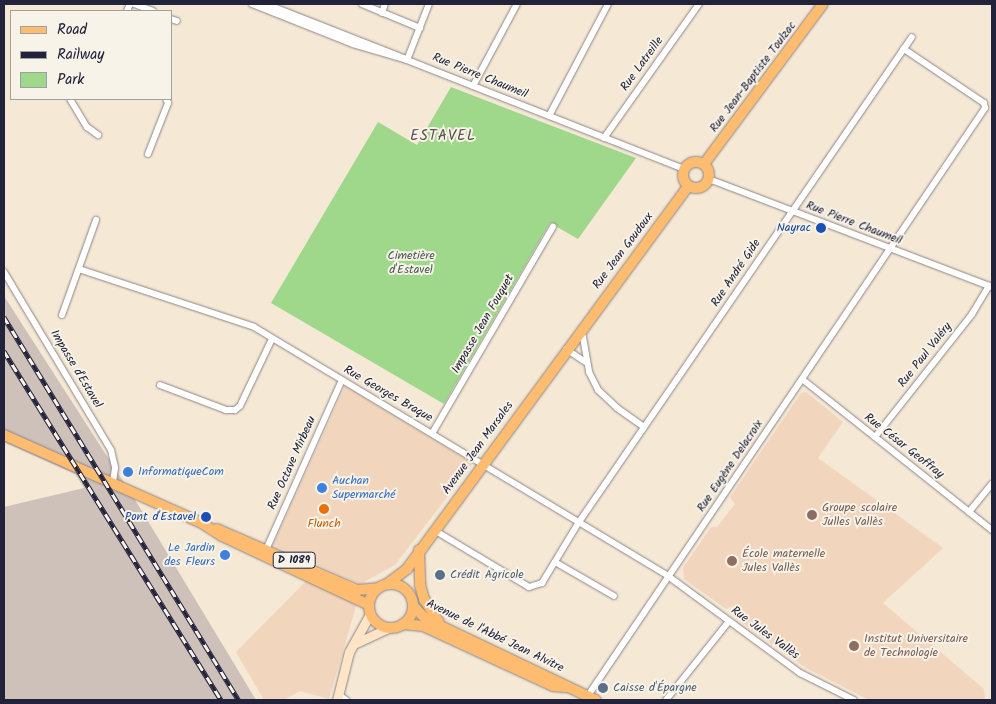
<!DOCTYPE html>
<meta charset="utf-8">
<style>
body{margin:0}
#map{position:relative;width:996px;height:704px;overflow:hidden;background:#f5e8d5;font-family:Kalam,sans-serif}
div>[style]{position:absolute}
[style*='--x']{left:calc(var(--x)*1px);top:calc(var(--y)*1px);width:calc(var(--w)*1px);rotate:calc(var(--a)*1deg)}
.built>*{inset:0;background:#f1d5bd}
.industrial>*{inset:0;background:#cec1ba}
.green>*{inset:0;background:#9fd88b}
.roads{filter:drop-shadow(0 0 1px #8c8588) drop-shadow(0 0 1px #8c8588)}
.street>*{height:6px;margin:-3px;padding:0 3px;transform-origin:3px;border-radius:3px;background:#fff}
.secondary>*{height:9px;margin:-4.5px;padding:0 4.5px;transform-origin:4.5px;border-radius:4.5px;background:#ffe4c6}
.primary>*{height:10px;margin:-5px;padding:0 5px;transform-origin:5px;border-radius:5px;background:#febc70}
.primary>.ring{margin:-5px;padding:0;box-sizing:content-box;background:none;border:10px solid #febc70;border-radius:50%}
.rail>*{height:4.5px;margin-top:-2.25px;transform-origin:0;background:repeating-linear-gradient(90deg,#f7f3e8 0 8px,#22223b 0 16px);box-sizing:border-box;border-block:1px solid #22223b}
.dots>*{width:14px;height:14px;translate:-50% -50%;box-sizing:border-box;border:2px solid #f7f3e8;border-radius:50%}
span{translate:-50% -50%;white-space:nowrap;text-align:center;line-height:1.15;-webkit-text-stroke:4px #f7f3e8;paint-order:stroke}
.shield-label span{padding:1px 4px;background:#f7f3e8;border:1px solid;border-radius:4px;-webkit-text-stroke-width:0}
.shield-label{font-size:11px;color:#22223b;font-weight:700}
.street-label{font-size:12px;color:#22223b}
.transit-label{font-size:12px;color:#164399}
.right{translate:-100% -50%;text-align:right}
.park-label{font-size:12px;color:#485953}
.shop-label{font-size:12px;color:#366cbe}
.left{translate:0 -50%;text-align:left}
.education-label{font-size:12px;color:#785e54}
.food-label{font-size:12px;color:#c56008}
.service-label{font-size:12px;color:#4e5e75}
.quarter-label{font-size:15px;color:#5d5052;letter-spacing:1px}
.frame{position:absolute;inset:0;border:5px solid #22223b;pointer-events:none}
.legend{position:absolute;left:10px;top:10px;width:162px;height:90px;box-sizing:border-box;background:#f7f3e8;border:1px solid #a29fa3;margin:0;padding:6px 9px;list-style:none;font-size:15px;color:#22223b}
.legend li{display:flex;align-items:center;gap:10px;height:25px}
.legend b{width:25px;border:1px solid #a29fa3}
</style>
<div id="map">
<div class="built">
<div style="clip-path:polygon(345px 386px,473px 463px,395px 565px,360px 584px,273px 545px)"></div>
<div style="clip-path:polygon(806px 392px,843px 422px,818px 458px,943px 548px,883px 603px,984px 689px,985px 700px,869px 700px,806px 668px,742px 622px,743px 613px,733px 606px,726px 609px,684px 579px,683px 568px,711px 527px,717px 527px,735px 504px,730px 497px,801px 393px)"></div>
<div style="clip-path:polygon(308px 579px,357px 603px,329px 699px,300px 691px,284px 700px,264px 700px,236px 652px)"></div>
</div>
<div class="industrial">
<div style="clip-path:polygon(4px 296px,137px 503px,256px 700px,4px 700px,4px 507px,84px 488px,75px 474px,4px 442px)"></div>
</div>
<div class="green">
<div style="clip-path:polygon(451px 87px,636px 158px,578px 239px,550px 223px,444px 404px,271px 303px,378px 122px,417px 145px)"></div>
</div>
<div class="roads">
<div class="street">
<div style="--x:134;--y:4;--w:20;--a:20"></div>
<div style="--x:252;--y:4;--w:109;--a:21.6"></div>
<div style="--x:353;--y:44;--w:56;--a:16.5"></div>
<div style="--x:407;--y:60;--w:298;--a:21.5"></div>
<div style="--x:266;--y:4;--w:150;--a:21.4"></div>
<div style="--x:362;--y:4;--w:63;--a:22.5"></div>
<div style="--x:127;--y:11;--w:8;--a:-67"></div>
<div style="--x:382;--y:13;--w:9;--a:-72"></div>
<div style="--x:171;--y:19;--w:6;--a:18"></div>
<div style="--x:407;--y:60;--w:60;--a:-68.6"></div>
<div style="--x:473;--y:86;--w:93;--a:-61.8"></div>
<div style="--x:70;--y:99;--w:33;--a:59"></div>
<div style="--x:87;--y:127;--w:14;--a:36"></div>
<div style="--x:549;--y:116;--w:127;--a:-62.2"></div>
<div style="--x:604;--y:138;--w:164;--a:-54.7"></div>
<div style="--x:148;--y:154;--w:55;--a:-68.6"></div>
<div style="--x:168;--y:103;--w:4;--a:-117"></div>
<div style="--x:709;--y:179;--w:303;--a:20.9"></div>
<div style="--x:79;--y:269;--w:184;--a:18.3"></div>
<div style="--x:254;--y:327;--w:483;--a:31"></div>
<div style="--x:668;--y:576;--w:164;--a:36.3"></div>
<div style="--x:800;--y:673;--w:60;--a:26.6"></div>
<div style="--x:4;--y:272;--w:208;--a:59"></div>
<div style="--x:111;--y:450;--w:18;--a:77"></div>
<div style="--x:115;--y:468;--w:15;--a:98"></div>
<div style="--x:62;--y:315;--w:101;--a:-70.3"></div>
<div style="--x:579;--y:332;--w:6;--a:51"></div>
<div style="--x:583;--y:337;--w:36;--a:80"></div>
<div style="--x:589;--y:372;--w:20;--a:63"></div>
<div style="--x:598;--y:390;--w:26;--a:43"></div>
<div style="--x:617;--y:408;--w:33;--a:35"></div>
<div style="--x:566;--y:349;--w:23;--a:34"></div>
<div style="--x:802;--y:379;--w:243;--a:38.5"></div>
<div style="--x:160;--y:385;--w:71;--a:20.7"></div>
<div style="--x:226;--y:410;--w:9;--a:0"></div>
<div style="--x:235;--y:410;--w:6;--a:-39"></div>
<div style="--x:240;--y:406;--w:74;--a:-64.5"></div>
<div style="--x:433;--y:432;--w:238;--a:-59.7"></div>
<div style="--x:875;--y:437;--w:157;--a:-51.7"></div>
<div style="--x:972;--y:314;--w:33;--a:-59"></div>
<div style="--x:969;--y:512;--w:36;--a:-51"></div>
<div style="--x:434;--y:530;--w:111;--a:31"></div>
<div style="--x:529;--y:587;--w:14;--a:-17"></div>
<div style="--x:542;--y:583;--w:71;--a:-58.8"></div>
<div style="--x:579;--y:522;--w:588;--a:-55.53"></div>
<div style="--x:265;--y:552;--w:188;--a:-65.9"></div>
<div style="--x:555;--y:562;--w:68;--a:30"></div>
<div style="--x:339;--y:695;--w:9;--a:36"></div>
<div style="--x:587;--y:697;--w:711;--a:-55.95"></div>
<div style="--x:985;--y:108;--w:5;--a:-101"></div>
<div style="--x:984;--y:103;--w:97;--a:-146"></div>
<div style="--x:666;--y:700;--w:101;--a:-51.4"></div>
</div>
<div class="secondary">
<div style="--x:356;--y:643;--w:35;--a:-25"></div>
<div style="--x:337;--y:700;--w:49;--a:-76"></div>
<div style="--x:349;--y:652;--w:43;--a:-61.1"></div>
</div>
<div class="primary">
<div class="ring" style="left:683px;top:162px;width:16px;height:16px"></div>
<div style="--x:704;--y:164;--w:199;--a:-53.4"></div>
<div style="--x:4;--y:435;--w:217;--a:24"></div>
<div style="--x:202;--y:523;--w:24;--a:33"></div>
<div style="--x:222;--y:536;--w:162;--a:25.1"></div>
<div style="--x:217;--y:529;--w:153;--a:23.5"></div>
<div style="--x:357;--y:590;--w:21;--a:-5"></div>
<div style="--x:419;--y:550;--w:35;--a:88"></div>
<div style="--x:420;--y:585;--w:15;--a:74"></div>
<div style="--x:424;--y:599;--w:27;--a:57"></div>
<div class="ring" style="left:369px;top:584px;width:34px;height:34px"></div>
<div style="--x:387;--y:584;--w:25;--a:-37"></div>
<div style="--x:407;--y:569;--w:475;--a:-53.7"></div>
<div style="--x:413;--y:606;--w:18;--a:45"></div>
<div style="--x:426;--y:619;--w:188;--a:25.5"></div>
<div style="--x:403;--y:624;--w:20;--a:6"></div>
<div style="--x:423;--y:626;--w:143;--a:24.8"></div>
<div style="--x:553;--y:686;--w:12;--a:5"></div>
</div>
</div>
<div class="rail">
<div style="--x:4;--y:317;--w:449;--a:58.5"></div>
<div style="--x:4;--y:351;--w:411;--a:58.1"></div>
</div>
<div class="dots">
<div style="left:821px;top:228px;background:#1a4fb4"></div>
<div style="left:128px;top:472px;background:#3f7fe0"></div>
<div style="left:322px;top:488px;background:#3f7fe0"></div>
<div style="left:324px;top:509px;background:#e8710a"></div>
<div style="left:812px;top:515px;background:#8d6e63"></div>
<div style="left:206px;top:517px;background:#1a4fb4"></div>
<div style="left:225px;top:555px;background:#3f7fe0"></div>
<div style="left:732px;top:561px;background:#8d6e63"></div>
<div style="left:440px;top:575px;background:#5c6f8a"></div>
<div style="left:854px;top:646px;background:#8d6e63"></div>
<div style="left:603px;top:688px;background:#5c6f8a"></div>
</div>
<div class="shield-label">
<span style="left:294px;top:560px">D 1089</span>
</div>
<div class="street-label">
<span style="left:642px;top:64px;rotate:-54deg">Rue Latreille</span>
<span style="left:480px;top:76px;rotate:22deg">Rue Pierre Chaumeil</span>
<span style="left:753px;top:77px;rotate:-53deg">Rue Jean-Baptiste Toulzac</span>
<span style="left:854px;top:223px;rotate:21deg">Rue Pierre Chaumeil</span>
<span style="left:623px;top:251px;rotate:-53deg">Rue Jean Goudoux</span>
<span style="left:736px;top:273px;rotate:-56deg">Rue André Gide</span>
<span style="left:483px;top:324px;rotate:-60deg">Impasse Jean Fouquet</span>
<span style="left:925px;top:355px;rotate:-52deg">Rue Paul Valéry</span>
<span style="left:76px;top:369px;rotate:59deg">Impasse d'Estavel</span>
<span style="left:388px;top:394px;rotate:30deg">Rue Georges Braque</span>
<span style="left:904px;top:446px;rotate:38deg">Rue César Geoffray</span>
<span style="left:478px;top:448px;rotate:-54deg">Avenue Jean Marsales</span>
<span style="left:292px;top:463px;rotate:-66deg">Rue Octave Mirbeau</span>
<span style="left:730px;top:466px;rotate:-56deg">Rue Eugène Delacroix</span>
<span style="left:765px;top:633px;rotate:36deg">Rue Jules Vallès</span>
<span style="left:495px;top:636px;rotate:26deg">Avenue de l'Abbé Jean Alvitre</span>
</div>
<div class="transit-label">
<span class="right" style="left:811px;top:228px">Nayrac</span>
<span class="right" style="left:196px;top:517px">Pont d'Estavel</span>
</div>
<div class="park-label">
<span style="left:411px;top:263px">Cimetière<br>d'Estavel</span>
</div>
<div class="shop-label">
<span class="left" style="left:138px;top:472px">InformatiqueCom</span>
<span class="left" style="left:332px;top:488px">Auchan<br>Supermarché</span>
<span class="right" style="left:215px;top:555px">Le Jardin<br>des Fleurs</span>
</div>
<div class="education-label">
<span class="left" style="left:822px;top:515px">Groupe scolaire<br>Julles Vallès</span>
<span class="left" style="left:742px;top:561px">École maternelle<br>Jules Vallès</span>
<span class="left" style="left:864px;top:646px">Institut Universitaire<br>de Technologie</span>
</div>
<div class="food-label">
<span style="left:324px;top:524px">Flunch</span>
</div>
<div class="service-label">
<span class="left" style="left:450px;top:575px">Crédit Agricole</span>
<span class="left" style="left:613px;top:688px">Caisse d'Épargne</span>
</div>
<div class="quarter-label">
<span style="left:443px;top:137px">ESTAVEL</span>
</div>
<div class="frame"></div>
<ul class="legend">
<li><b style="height:6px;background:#febc70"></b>Road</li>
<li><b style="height:6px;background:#22223b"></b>Railway</li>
<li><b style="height:14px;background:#9fd88b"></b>Park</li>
</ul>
</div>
